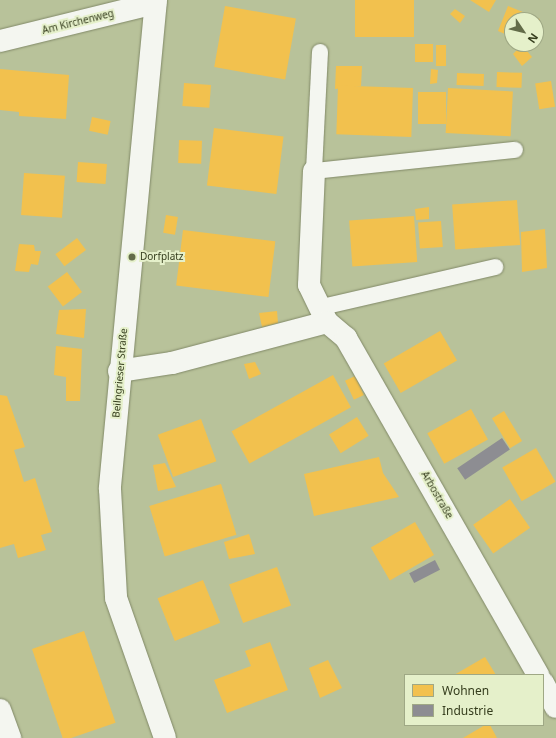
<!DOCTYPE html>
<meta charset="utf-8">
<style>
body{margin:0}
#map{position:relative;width:556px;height:738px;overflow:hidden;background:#b8c29a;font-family:"Noto Sans",sans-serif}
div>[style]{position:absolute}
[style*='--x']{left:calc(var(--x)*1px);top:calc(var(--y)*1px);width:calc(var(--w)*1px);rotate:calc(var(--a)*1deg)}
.homes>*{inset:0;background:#f2c14e;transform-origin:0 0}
.industry>*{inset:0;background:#8d8d92;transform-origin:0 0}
.roads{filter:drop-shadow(0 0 1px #818968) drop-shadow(0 0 1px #818968)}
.service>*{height:16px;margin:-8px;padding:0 8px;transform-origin:8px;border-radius:8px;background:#f4f6f0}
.minor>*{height:22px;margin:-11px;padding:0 11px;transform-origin:11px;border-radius:11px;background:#f4f6f0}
.secondary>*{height:22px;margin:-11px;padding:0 11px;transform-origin:11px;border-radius:11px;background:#f4f6f0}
.dots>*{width:11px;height:11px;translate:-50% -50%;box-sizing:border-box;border:2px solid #e5f0ca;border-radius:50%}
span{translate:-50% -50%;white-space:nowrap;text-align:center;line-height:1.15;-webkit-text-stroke:4px #e5f0ca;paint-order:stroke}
.street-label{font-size:10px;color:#353d1d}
.poi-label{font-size:10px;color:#353d1d}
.left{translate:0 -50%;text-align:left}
.legend{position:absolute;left:404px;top:674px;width:140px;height:52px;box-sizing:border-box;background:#e5f0ca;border:1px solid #9fa885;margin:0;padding:5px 7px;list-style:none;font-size:12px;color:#353d1d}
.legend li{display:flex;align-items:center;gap:8px;height:20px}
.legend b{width:20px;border:1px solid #9fa885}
.north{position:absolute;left:504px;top:12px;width:40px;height:40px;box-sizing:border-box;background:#e5f0ca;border:1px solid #9fa885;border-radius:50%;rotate:125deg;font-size:11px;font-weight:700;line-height:16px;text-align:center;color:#353d1d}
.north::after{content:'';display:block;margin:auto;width:14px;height:18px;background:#636c49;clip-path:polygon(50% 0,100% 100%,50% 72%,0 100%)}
</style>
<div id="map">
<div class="homes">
<div style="left:355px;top:0;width:59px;height:37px"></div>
<div style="clip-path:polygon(470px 0,496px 0,489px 12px)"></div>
<div style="left:225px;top:6px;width:72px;height:62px;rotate:10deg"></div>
<div style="clip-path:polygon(508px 6px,540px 19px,536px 28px,536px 20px,512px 20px,512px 37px,498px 31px)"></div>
<div style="clip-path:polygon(455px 9px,465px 16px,460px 23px,450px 14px)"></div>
<div style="left:433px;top:44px;width:18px;height:18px;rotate:90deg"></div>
<div style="left:436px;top:45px;width:10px;height:21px"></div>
<div style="clip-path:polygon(522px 45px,532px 57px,522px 66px,513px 54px)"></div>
<div style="clip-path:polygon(336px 66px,362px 66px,361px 86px,335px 89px)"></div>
<div style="clip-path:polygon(0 69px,69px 75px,66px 119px,19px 116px,19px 112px,0 110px)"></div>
<div style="clip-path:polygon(431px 69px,438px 70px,437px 83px,430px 84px)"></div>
<div style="left:497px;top:72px;width:25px;height:15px;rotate:2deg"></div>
<div style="left:457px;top:73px;width:27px;height:12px;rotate:2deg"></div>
<div style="left:551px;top:81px;width:26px;height:16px;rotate:81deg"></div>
<div style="left:184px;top:83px;width:27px;height:23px;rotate:4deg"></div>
<div style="left:413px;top:88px;width:49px;height:75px;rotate:92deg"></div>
<div style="left:448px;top:88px;width:65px;height:45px;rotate:3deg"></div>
<div style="left:418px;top:92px;width:28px;height:32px"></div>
<div style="left:92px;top:117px;width:19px;height:14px;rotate:12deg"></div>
<div style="left:214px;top:128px;width:70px;height:58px;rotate:7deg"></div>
<div style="left:179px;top:140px;width:23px;height:23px;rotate:2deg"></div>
<div style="left:78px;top:162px;width:29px;height:20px;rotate:4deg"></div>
<div style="left:24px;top:173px;width:41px;height:42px;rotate:4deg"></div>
<div style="left:517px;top:200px;width:45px;height:65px;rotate:86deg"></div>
<div style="clip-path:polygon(429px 207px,429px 219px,416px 220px,415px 209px)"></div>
<div style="left:166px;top:215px;width:12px;height:18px;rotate:9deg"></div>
<div style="left:414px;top:216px;width:46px;height:65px;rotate:86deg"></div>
<div style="left:441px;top:221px;width:26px;height:23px;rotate:86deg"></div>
<div style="clip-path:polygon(545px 229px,547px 268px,522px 272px,521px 232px)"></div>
<div style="left:183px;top:230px;width:93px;height:56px;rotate:7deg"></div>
<div style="left:77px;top:238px;width:15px;height:27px;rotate:53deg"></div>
<div style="clip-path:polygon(19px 244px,34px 245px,35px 251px,41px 251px,38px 265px,31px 264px,29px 272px,15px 271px)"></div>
<div style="left:67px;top:272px;width:25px;height:24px;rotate:53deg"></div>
<div style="clip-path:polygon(86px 309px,84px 338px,56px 334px,59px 310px)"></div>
<div style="clip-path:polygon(277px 311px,278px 323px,262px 327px,259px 313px)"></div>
<div style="left:440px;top:331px;width:34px;height:65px;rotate:60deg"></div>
<div style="clip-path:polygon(56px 346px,82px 349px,80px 401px,66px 401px,66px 377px,54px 375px)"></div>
<div style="clip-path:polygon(255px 362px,261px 374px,249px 379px,244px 364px)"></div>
<div style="left:333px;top:375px;width:37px;height:116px;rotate:61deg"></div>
<div style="left:355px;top:376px;width:21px;height:11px;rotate:65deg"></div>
<div style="clip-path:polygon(0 395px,7px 396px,25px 447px,14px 450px,24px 482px,35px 478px,52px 532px,41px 535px,46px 550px,18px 558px,14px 544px,0 548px)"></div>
<div style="left:471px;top:409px;width:35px;height:50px;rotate:61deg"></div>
<div style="left:504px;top:411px;width:35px;height:14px;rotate:59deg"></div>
<div style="left:357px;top:417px;width:22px;height:33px;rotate:58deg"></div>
<div style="left:201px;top:419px;width:45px;height:46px;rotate:70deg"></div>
<div style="left:536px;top:448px;width:39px;height:39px;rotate:60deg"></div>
<div style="clip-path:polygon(379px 457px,383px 473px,399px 497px,314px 516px,304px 474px)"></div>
<div style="clip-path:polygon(165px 463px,176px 487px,158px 491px,153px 465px)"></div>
<div style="left:221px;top:484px;width:53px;height:75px;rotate:73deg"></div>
<div style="left:510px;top:499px;width:35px;height:45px;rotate:55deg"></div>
<div style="left:415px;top:522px;width:38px;height:51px;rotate:60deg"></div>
<div style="clip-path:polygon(249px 534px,255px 554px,229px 559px,224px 542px)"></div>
<div style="left:277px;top:567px;width:41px;height:51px;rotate:70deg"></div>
<div style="left:203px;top:580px;width:46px;height:49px;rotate:68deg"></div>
<div style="left:84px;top:631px;width:97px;height:55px;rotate:71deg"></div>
<div style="clip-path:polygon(270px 642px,288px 690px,227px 713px,214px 680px,251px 666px,245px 651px)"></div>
<div style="clip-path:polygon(485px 657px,496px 675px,454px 675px)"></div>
<div style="clip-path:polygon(328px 660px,342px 688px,320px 698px,309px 668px)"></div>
<div style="clip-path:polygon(485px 725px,490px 725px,497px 738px,463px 738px)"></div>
</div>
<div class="industry">
<div style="left:502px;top:438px;width:14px;height:54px;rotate:56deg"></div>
<div style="left:435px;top:560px;width:11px;height:29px;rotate:63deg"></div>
</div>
<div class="roads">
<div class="service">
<div style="--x:320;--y:52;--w:119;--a:92.9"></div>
<div style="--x:314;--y:171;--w:202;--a:-6"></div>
<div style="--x:318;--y:308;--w:182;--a:-13"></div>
</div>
<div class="minor">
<div style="--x:0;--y:41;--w:160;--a:-13.8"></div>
<div style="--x:314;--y:171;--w:114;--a:92.5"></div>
<div style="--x:309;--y:285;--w:41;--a:64.1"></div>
<div style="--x:119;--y:371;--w:54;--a:-8.6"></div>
<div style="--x:172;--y:363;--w:160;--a:-14.8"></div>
<div style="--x:327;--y:322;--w:25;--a:40"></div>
<div style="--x:346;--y:338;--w:388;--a:60.3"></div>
<div style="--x:543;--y:683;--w:27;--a:62"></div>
<div style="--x:0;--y:710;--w:30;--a:70"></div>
</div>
<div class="secondary">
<div style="--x:156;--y:0;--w:491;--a:95.4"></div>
<div style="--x:110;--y:489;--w:109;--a:86.8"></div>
<div style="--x:116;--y:598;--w:148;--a:70.7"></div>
</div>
</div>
<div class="dots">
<div style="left:132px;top:257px;background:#636c49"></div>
</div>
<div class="street-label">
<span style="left:78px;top:22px;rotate:-14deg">Am Kirchenweg</span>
<span style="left:120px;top:373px;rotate:-85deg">Beilngrieser Straße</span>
<span style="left:437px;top:495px;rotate:60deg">Arbostraße</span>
</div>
<div class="poi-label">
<span class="left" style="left:140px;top:257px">Dorfplatz</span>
</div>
<ul class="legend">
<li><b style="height:11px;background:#f2c14e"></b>Wohnen</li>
<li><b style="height:11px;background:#8d8d92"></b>Industrie</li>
</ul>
<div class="north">N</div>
</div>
